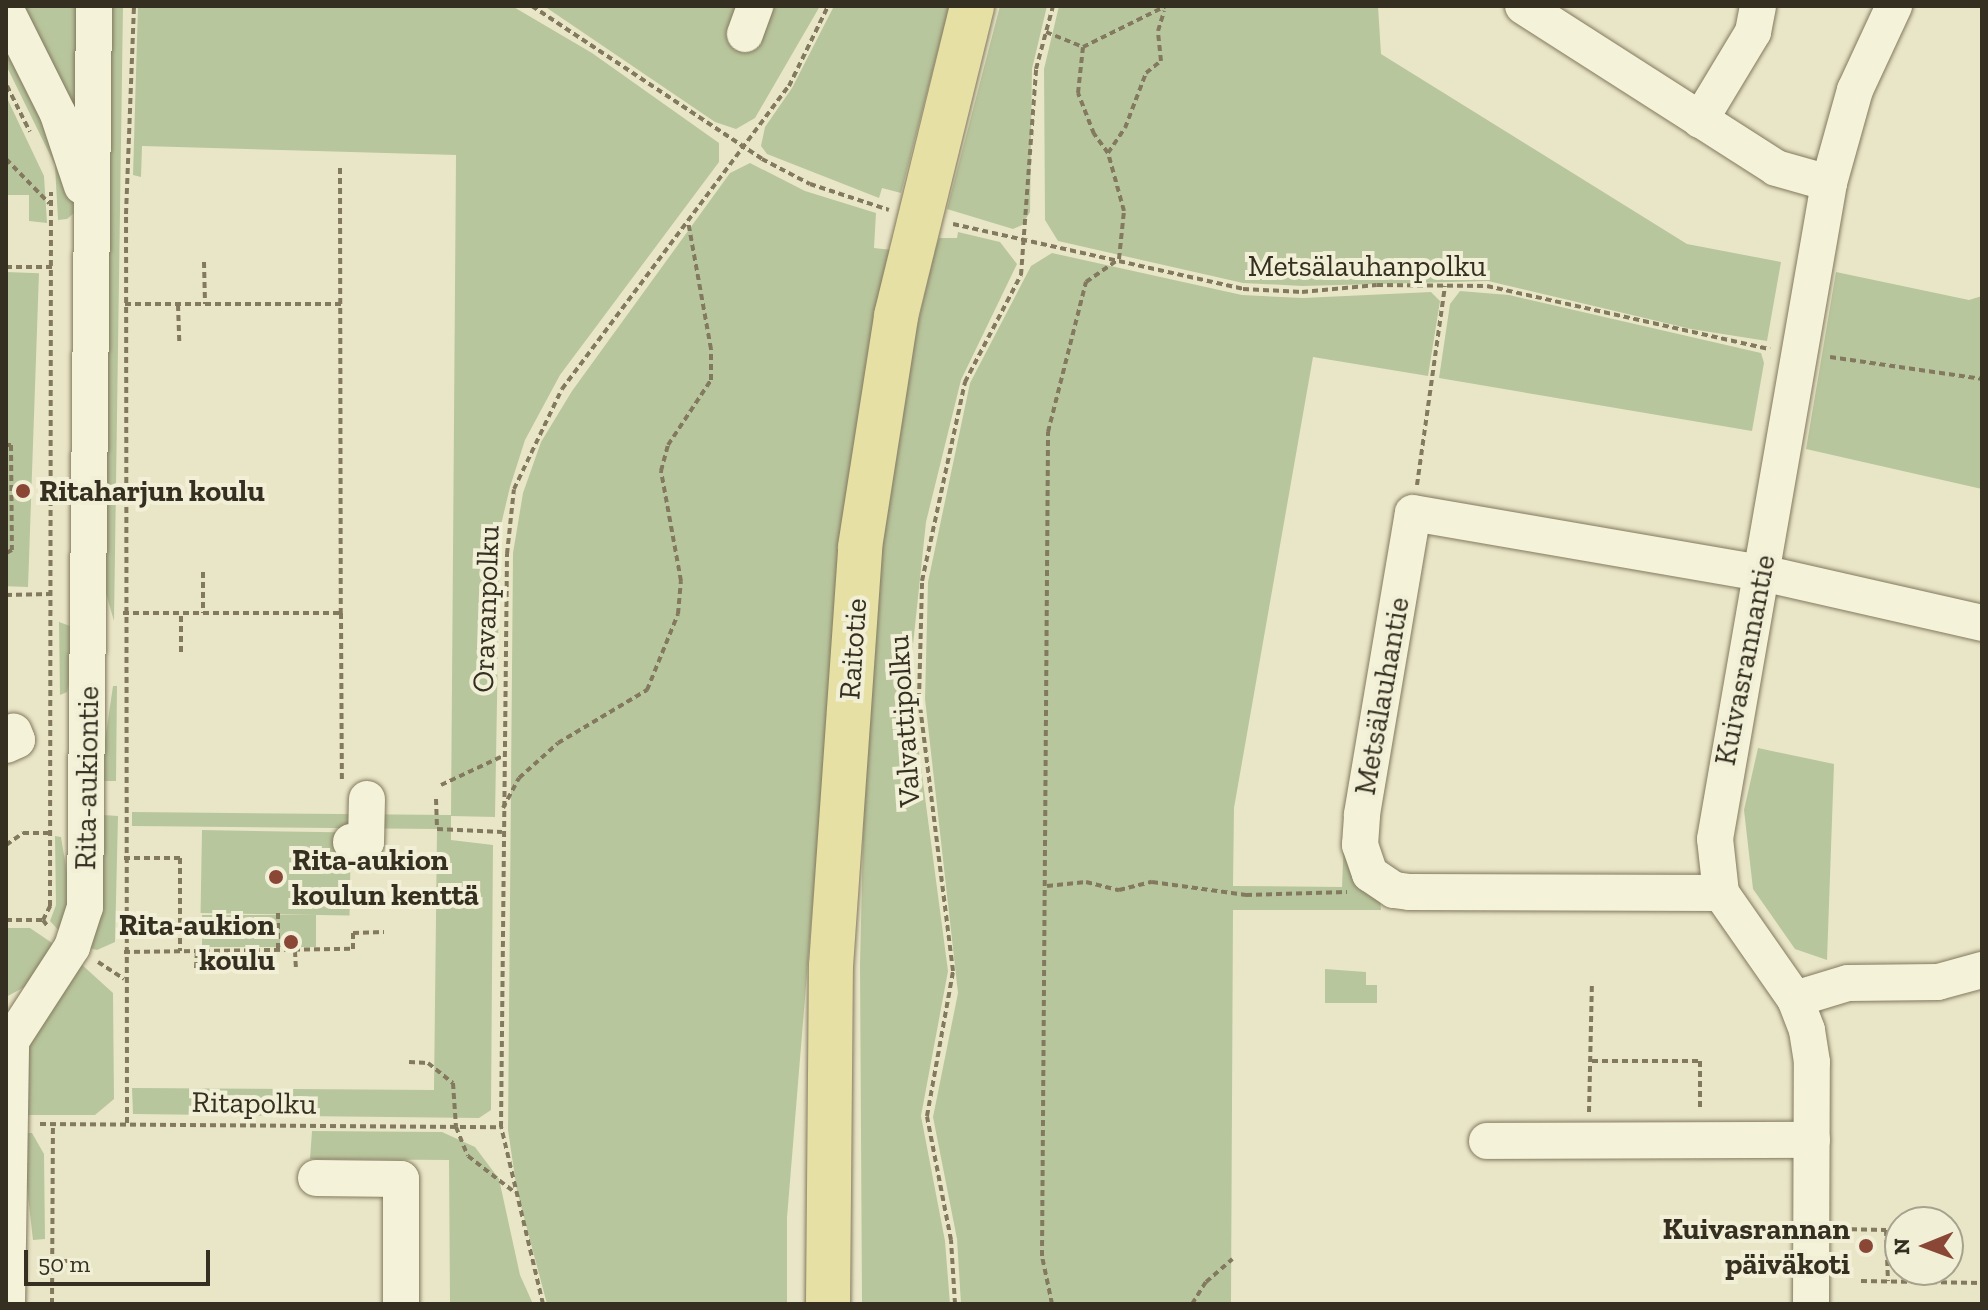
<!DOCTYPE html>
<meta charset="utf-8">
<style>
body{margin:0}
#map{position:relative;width:1988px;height:1310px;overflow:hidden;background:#e9e6c7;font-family:"Zilla Slab",serif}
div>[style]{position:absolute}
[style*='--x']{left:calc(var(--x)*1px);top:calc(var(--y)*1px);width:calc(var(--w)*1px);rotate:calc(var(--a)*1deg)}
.green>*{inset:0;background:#b8c69d;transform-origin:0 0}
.path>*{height:4px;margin-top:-2px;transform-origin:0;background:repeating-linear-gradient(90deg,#83795f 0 6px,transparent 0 10px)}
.roads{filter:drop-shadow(0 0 2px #83795f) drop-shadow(0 0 2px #83795f)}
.minor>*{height:36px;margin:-18px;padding:0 18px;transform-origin:18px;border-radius:18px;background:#f5f2da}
.major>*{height:44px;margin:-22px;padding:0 22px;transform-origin:22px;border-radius:22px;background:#e7e0a4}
.dots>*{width:22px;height:22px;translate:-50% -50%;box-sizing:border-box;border:4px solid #f1efd6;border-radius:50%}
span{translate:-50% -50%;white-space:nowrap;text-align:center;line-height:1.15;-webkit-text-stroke:8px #f1efd6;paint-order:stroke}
.street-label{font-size:30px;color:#352f21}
.poi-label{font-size:30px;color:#352f21;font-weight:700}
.left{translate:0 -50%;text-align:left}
.right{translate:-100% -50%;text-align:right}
.frame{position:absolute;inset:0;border:8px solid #352f21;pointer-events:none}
.north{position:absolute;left:1884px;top:1206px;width:80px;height:80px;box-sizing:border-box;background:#f1efd6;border:2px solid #a6a28e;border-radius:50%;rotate:269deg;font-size:22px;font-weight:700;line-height:32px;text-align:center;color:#352f21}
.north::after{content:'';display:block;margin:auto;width:28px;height:36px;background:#8a4736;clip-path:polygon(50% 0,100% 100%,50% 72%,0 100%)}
.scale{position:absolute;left:24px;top:1250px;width:186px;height:36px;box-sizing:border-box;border:4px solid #352f21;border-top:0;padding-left:10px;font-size:24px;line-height:28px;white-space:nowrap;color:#352f21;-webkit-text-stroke:6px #f1efd6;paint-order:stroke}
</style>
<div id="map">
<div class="green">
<div style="clip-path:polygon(15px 6px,84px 6px,84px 100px,66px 105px)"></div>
<div style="clip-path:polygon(101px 6px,123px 6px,114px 621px,99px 569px)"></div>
<div style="clip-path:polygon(138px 6px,512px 6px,592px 53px,719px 143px,719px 162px,560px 375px,525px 440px,510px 487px,500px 529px,495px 817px,451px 816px,451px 840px,493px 845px,491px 1110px,479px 1118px,133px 1114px,132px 1088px,434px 1090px,437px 829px,132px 826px,132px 812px,451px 815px,456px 155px,142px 146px,141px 177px,133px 175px)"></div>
<div style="clip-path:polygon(544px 6px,820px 6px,755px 118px,736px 129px,715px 122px)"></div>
<div style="clip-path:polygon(834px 6px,949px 8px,901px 193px,882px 188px,879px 198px,767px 154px,761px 146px,765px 127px,792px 88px)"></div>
<div style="clip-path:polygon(1000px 6px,1047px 6px,1032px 69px,1030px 212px,1022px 225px,1013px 229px,947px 209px)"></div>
<div style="clip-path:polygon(1059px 6px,1378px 6px,1381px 54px,1687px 244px,1781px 262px,1767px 341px,1691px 329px,1488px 281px,1302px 286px,1243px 283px,1058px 241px,1045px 220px,1044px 69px)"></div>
<div style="clip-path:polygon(6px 29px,72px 172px,74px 213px,67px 219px,58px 220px,55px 165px,6px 65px)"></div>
<div style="clip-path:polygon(6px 96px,44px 176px,47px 223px,29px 221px,29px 195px,6px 195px)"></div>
<div style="clip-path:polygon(750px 163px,805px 191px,876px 213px,874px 248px,892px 250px,842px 545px,787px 1218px,787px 1304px,547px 1304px,517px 1191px,508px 1130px,513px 553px,523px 493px,541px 442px,572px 391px,730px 173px)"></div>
<div style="clip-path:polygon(958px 232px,1000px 242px,1017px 264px,961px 380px,926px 522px,913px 645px,912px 699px,948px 971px,921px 1116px,945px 1241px,950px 1304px,862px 1304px,860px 965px,865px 756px,882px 548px,905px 379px,933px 258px,939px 238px,957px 238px)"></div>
<div style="clip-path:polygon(1052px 253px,1242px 295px,1303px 298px,1431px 292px,1440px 301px,1428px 376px,1313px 357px,1234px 808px,1233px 886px,1342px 887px,1344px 838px,1380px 897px,1381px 910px,1233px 910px,1231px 1304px,961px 1304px,957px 1239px,933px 1117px,958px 993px,925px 699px,928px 582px,970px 383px,1031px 266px)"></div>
<div style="left:6px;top:272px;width:33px;height:314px;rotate:2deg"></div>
<div style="clip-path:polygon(1836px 272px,1969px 300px,1982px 296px,1982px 489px,1806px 449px)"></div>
<div style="clip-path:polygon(1460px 291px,1509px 295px,1761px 353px,1764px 363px,1752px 431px,1439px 378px,1450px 304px)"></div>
<div style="clip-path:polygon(59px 622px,73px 627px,76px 657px,67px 692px,60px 695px)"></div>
<div style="clip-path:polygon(113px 686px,117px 686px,116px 781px,99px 781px)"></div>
<div style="clip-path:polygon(1758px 748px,1834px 764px,1827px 960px,1795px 949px,1753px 889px,1744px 810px)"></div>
<div style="clip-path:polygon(103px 815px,118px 816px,115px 942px,97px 950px,89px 948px)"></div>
<div style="left:202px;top:830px;width:149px;height:83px;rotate:1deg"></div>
<div style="clip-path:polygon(55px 836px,61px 837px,73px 909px,62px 934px,50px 921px,56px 905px)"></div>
<div style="left:316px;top:915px;width:32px;height:114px;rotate:90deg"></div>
<div style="clip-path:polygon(6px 928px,30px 928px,55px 945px,28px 985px,6px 997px)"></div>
<div style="clip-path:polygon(80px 963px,113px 993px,114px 1099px,95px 1115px,22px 1115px,26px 1059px,34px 1033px)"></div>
<div style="clip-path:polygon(1325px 969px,1366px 972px,1366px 985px,1377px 985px,1377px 1003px,1325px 1003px)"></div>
<div style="clip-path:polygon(312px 1131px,442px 1132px,475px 1147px,499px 1179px,520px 1275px,533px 1304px,450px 1304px,449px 1160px,310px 1159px)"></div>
<div style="clip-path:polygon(21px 1133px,32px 1133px,44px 1154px,45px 1239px,33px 1240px)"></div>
</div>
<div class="path">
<div style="--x:532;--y:6;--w:276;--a:33.6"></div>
<div style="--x:762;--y:159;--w:54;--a:27.5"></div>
<div style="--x:810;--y:184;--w:83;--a:18.2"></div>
<div style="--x:1046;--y:32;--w:40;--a:22"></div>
<div style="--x:7;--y:86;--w:51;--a:63.4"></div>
<div style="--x:1108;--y:153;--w:30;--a:-56"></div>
<div style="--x:1125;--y:128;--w:59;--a:-69.1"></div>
<div style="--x:1146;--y:73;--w:19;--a:-39"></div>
<div style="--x:1161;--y:61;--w:30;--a:-96"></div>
<div style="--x:1158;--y:31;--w:21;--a:-73"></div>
<div style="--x:6;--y:159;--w:62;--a:45.7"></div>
<div style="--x:340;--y:168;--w:445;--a:89.9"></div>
<div style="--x:953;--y:224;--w:297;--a:12.6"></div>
<div style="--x:1243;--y:289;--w:59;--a:2.9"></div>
<div style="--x:1302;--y:292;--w:75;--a:-5.3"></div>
<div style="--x:1377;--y:285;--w:110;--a:0.5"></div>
<div style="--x:1487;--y:286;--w:290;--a:12.6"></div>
<div style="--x:204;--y:262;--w:42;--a:88.6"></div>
<div style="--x:6;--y:267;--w:46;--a:0"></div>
<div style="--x:125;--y:304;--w:216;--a:0"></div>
<div style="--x:178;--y:305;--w:37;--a:88"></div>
<div style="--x:1830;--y:357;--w:154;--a:8.2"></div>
<div style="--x:6;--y:445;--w:5;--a:0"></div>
<div style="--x:11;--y:445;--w:105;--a:89.5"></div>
<div style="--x:12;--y:550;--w:7;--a:153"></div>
<div style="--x:1417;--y:485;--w:201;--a:-82"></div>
<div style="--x:203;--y:572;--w:41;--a:90"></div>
<div style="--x:6;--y:595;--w:44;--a:-1.3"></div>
<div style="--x:123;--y:613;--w:218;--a:0"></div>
<div style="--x:341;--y:613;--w:167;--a:89.7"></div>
<div style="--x:181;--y:652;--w:39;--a:-90"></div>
<div style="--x:441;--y:785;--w:68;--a:-25.1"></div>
<div style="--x:436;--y:799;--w:30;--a:88"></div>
<div style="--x:437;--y:829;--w:65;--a:2.6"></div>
<div style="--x:503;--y:808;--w:34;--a:-62"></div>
<div style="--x:519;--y:778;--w:52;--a:-41.9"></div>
<div style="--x:558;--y:743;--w:104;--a:-30.8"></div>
<div style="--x:647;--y:690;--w:82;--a:-67.8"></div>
<div style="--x:678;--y:614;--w:33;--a:-85"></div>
<div style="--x:681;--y:581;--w:112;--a:-100.3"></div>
<div style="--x:661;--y:471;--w:27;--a:-75"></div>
<div style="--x:668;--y:445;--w:78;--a:-56.5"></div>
<div style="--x:711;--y:380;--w:31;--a:-90"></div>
<div style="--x:711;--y:349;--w:130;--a:-100.2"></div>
<div style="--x:6;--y:845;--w:21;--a:-35"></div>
<div style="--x:23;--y:833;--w:27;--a:0"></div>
<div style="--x:124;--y:858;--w:56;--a:0"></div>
<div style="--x:180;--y:858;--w:93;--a:90"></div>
<div style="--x:1047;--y:886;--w:39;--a:-6"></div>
<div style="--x:1086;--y:882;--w:34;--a:14"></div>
<div style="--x:1119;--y:890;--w:34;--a:-14"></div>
<div style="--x:1152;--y:882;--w:95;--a:7.9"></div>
<div style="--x:1246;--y:895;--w:101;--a:-1.7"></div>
<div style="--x:278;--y:913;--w:38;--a:90"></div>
<div style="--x:6;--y:920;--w:37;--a:0"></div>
<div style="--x:43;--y:920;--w:9;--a:54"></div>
<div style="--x:43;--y:920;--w:16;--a:-63"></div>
<div style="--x:50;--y:906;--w:714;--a:-89.92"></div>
<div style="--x:295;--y:951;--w:17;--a:87"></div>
<div style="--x:124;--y:952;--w:229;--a:-0.8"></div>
<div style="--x:353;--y:949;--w:16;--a:-90"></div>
<div style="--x:353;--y:933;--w:31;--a:-2"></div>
<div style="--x:98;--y:962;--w:31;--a:33"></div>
<div style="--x:196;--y:968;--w:17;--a:-87"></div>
<div style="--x:1592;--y:1061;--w:108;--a:0"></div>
<div style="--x:1700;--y:1061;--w:49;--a:90"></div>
<div style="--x:409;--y:1062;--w:19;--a:3"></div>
<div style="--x:428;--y:1063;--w:32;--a:39"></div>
<div style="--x:453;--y:1083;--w:44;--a:86.1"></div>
<div style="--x:456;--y:1127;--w:31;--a:68"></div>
<div style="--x:468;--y:1156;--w:57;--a:37.9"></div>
<div style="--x:1589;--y:1112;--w:129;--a:-88.7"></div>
<div style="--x:127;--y:1123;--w:909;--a:-90.06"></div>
<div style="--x:126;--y:214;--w:208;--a:-87.8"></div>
<div style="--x:40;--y:1124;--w:461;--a:0.4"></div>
<div style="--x:1841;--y:1229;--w:45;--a:1.3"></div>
<div style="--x:1886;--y:1230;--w:51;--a:87.8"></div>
<div style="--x:53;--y:1261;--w:15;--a:0"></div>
<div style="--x:1861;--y:1281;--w:121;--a:0.9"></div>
<div style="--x:221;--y:1303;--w:1;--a:90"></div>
<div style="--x:52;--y:1304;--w:180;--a:-89.7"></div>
<div style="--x:92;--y:1304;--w:2;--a:-90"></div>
<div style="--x:543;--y:1304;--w:182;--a:-103.3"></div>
<div style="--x:501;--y:1127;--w:573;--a:-89.4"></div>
<div style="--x:507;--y:554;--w:65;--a:-83.9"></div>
<div style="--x:514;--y:489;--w:111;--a:-64.4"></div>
<div style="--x:562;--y:389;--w:379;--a:-53.2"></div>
<div style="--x:789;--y:86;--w:89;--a:-64"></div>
<div style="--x:955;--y:1304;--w:64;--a:-93.6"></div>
<div style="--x:951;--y:1240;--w:126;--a:-101"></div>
<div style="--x:927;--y:1116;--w:147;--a:-79.8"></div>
<div style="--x:953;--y:971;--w:274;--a:-97.1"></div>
<div style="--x:919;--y:699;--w:118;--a:-88.5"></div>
<div style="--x:922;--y:581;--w:204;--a:-77.8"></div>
<div style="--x:965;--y:382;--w:121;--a:-62.4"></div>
<div style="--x:1021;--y:275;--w:207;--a:-85.8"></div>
<div style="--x:1036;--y:69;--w:65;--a:-74.9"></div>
<div style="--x:1052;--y:1304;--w:49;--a:-101.8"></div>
<div style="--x:1042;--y:1256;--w:824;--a:-89.58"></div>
<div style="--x:1048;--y:432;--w:155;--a:-75.8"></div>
<div style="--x:1086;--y:282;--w:40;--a:-34.9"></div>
<div style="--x:1119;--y:259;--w:48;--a:-84.1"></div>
<div style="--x:1124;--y:211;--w:60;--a:-105.4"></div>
<div style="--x:1108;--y:153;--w:24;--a:-126"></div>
<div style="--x:1094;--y:134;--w:44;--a:-111.3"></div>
<div style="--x:1078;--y:93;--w:46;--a:-83.8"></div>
<div style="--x:1083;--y:47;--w:93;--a:-26.3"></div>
<div style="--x:1192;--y:1304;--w:26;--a:-58"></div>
<div style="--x:1206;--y:1282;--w:35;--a:-41"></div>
</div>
<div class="roads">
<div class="minor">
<div style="--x:1523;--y:6;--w:300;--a:32.6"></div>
<div style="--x:1776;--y:168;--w:55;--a:15.8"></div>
<div style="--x:6;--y:10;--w:116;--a:63.4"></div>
<div style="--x:58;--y:114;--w:76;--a:71.6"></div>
<div style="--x:745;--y:34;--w:30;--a:-70"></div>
<div style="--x:1700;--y:120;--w:103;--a:-58.9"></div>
<div style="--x:1753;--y:32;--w:26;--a:-79"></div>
<div style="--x:6;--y:745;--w:12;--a:-24"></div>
<div style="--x:17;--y:740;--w:9;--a:-111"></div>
<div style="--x:351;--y:842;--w:15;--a:0"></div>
<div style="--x:366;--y:842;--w:43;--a:-88.7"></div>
<div style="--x:1721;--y:893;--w:312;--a:-179.8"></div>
<div style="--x:1409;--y:892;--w:15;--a:-172"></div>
<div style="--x:1394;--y:890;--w:29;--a:-146"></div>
<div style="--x:1370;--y:874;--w:31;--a:-109"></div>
<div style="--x:1360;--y:845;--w:31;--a:-86"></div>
<div style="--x:1362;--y:814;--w:305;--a:-80.4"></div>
<div style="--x:1413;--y:513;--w:354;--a:9.8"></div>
<div style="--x:1762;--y:573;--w:226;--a:12.8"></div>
<div style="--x:1795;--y:999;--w:55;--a:-16.8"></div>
<div style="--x:1848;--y:983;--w:90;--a:-0.6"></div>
<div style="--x:1938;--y:982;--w:46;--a:-15.3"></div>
<div style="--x:1487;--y:1141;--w:325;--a:-0.2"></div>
<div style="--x:316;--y:1178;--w:85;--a:0.7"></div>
<div style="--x:401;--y:1179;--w:125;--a:90"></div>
<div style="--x:7;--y:1304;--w:263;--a:-89.1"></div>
<div style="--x:11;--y:1041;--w:112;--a:-57"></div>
<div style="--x:72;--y:947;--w:42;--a:-72"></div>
<div style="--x:85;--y:907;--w:901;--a:-89.43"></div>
<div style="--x:1811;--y:1304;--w:242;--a:-89.8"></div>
<div style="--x:1812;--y:1062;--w:32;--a:-99"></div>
<div style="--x:1807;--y:1030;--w:33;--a:-111"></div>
<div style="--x:1795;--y:999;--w:129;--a:-124.9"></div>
<div style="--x:1721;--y:893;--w:54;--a:-96.3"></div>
<div style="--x:1715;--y:839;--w:666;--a:-80.14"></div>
<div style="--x:1829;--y:183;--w:97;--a:-74.4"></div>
<div style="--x:1855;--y:90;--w:93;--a:-65.1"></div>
</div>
<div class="major">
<div style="--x:828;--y:1304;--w:338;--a:-89.5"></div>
<div style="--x:831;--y:966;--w:420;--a:-86"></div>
<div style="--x:860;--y:547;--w:234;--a:-81.1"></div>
<div style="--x:896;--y:316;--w:319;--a:-76.2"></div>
</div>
</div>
<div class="dots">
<div style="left:23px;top:491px;background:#8a4736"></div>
<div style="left:276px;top:877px;background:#8a4736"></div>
<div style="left:291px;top:942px;background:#8a4736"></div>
<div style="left:1866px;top:1246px;background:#8a4736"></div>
</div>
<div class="street-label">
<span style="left:1367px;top:266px">Metsälauhanpolku</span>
<span style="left:486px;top:609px;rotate:-88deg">Oravanpolku</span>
<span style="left:853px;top:649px;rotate:-86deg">Raitotie</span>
<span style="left:1745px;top:660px;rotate:-79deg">Kuivasrannantie</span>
<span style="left:1382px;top:696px;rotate:-80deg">Metsälauhantie</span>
<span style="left:904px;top:721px;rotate:-94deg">Valvattipolku</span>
<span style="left:87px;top:778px;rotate:-89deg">Rita-aukiontie</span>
<span style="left:254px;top:1103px;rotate:1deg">Ritapolku</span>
</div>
<div class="poi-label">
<span class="left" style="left:39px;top:491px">Ritaharjun koulu</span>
<span class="left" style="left:292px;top:877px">Rita-aukion<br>koulun kenttä</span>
<span class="right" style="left:275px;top:942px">Rita-aukion<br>koulu</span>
<span class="right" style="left:1850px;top:1246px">Kuivasrannan<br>päiväkoti</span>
</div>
<div class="frame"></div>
<div class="north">N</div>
<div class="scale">50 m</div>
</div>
